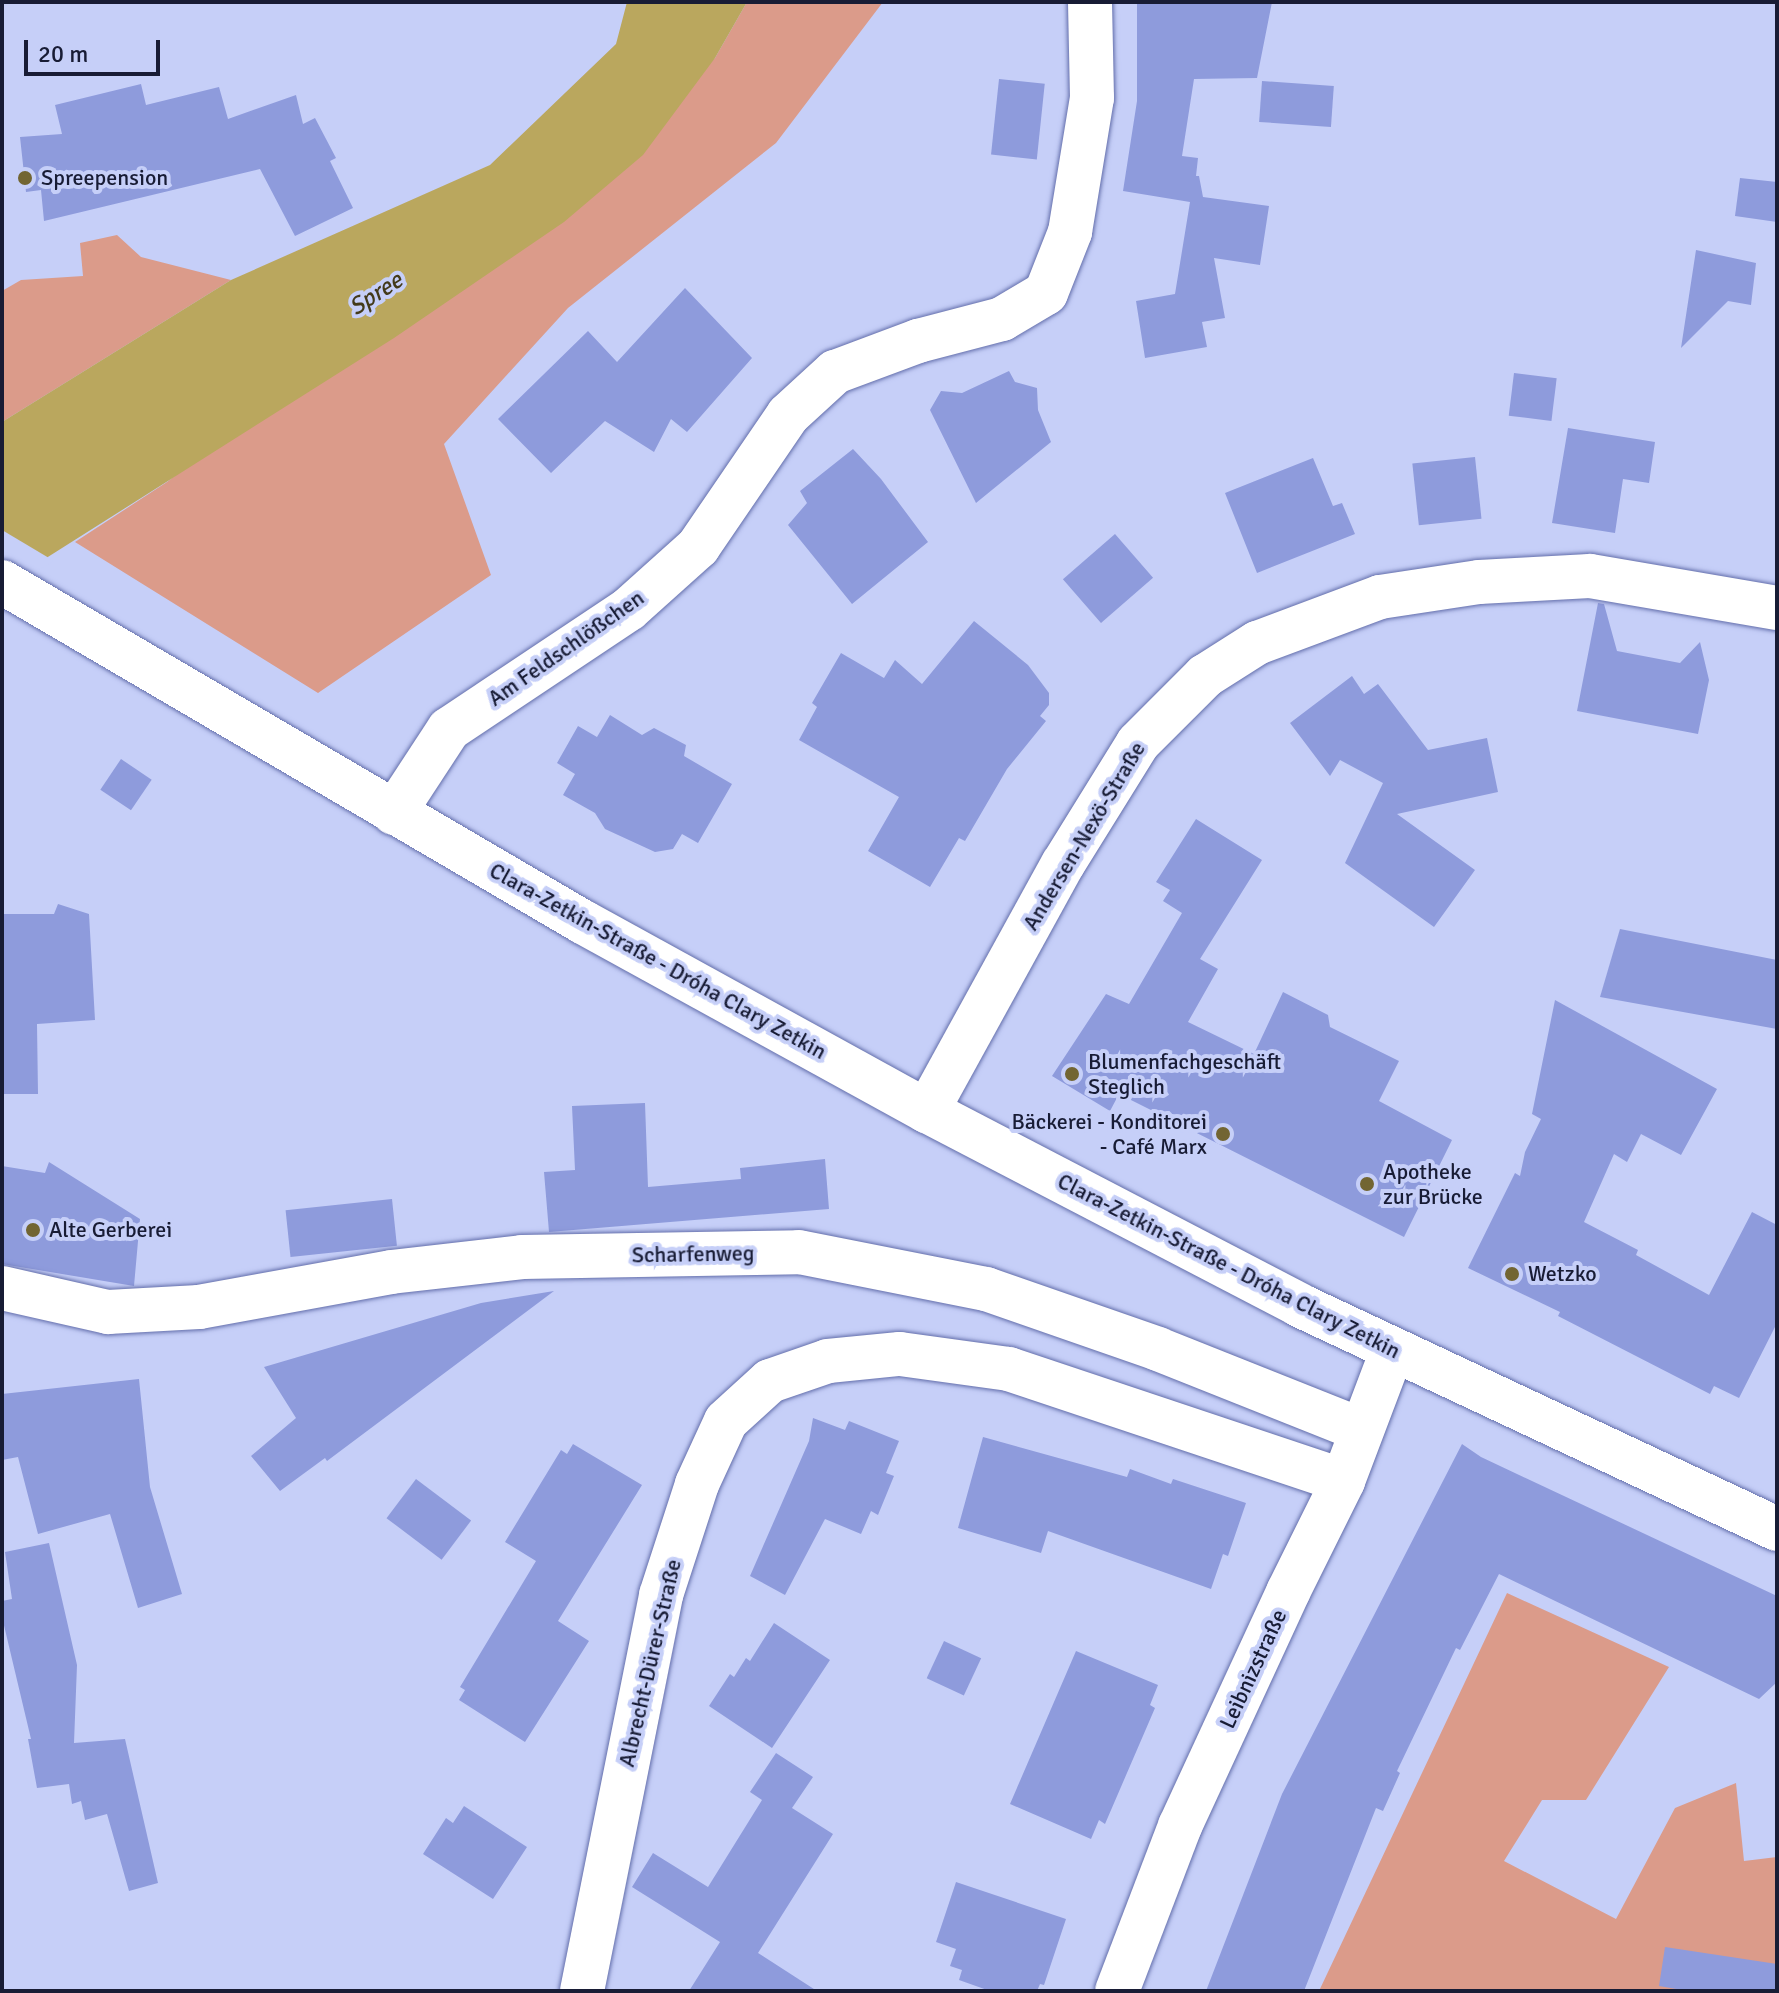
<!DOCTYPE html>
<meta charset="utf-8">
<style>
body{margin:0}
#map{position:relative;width:1779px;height:1993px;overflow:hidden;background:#c6cff8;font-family:Signika,sans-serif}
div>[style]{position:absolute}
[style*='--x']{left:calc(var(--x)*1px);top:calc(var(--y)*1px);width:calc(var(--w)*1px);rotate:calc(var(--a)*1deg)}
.green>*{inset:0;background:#db9b8a}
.water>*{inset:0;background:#baa75e}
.pier>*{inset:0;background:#c6cff8}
.building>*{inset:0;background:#8e9bdc;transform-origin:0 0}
.roads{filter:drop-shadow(0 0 2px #636eab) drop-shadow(0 0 2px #636eab)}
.minor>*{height:44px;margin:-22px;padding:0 22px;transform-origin:22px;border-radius:22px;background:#fff}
.major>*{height:44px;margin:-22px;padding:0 22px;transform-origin:22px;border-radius:22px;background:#fff}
.dots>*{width:22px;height:22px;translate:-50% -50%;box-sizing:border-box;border:4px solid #c6cff8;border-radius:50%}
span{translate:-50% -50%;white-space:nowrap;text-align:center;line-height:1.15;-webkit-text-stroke:8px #c6cff8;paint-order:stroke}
.poi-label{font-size:22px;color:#181c35}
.left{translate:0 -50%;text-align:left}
.right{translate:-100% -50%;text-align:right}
.street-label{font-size:22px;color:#181c35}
.water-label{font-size:24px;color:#433a1a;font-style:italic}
.frame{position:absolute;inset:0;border:4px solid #181c35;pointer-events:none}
.scale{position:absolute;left:24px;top:40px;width:136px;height:36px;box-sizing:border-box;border:4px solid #181c35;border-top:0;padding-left:10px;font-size:24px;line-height:28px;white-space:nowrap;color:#181c35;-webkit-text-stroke:6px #c6cff8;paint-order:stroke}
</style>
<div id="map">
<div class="green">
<div style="clip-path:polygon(747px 2px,883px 2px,776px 143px,568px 308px,444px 444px,491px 575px,318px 693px,75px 542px,167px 482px,715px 58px)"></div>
<div style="clip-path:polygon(117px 235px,141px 257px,231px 280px,2px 422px,2px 291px,21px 280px,83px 276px,80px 243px)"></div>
<div style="clip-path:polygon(1507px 1593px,1669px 1667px,1586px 1800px,1542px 1800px,1504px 1861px,1616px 1919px,1675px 1808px,1736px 1783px,1744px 1861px,1777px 1857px,1777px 1991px,1319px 1991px)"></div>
</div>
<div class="water">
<div style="clip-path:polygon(627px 2px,747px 2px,715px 58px,643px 155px,564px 222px,394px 338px,2px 586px,2px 422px,231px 280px,490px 165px,616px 44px)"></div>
</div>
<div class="pier">
<div style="clip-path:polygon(2px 530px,54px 561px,2px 590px)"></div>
</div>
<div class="building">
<div style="clip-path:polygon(1137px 2px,1272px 2px,1257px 78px,1194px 79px,1182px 156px,1198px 158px,1196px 176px,1199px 176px,1203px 197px,1269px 206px,1260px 265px,1214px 258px,1225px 318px,1202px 322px,1207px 347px,1145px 358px,1136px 301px,1175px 294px,1190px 202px,1123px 191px,1137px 101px)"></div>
<div style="left:999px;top:79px;width:46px;height:76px;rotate:6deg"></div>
<div style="left:1262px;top:81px;width:72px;height:41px;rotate:4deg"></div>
<div style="clip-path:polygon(141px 84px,146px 105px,219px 87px,228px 119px,296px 95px,303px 124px,315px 118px,336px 158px,330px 161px,353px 208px,295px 236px,260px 169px,44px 221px,41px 190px,26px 192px,20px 137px,62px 134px,55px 105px)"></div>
<div style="clip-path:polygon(1740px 178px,1777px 182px,1777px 222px,1735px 216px)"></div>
<div style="clip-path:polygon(1696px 250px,1756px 263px,1751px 305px,1728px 301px,1681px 348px)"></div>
<div style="clip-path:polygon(685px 288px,752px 358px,687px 432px,671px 419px,654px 452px,605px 421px,551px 473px,498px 419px,588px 331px,617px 362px)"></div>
<div style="clip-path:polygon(1009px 371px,1015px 382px,1037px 388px,1038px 410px,1051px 442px,976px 503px,930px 410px,941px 391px,962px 393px)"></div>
<div style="left:1514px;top:373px;width:43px;height:43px;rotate:7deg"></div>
<div style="clip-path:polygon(1568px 428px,1655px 442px,1649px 483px,1623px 479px,1615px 533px,1552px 523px)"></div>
<div style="clip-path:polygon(853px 449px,881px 479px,928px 542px,852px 604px,788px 525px,807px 503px,800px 491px)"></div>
<div style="left:1475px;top:457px;width:62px;height:63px;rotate:84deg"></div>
<div style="clip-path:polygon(1313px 458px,1333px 506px,1342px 503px,1355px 534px,1257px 573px,1225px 493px)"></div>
<div style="left:1115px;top:534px;width:58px;height:69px;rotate:49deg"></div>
<div style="clip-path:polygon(1598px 603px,1604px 604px,1617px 651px,1680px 663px,1700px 642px,1709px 680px,1698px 734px,1577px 711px)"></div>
<div style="clip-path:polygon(974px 621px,1028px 665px,1049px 693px,1049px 705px,1040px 716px,1046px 721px,1007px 769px,965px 841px,959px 838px,930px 887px,868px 851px,899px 797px,799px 740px,817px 707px,812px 703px,841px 653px,884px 678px,895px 660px,922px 684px)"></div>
<div style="clip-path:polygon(1352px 676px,1364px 694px,1378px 684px,1428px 750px,1487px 738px,1498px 792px,1397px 814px,1475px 870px,1434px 927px,1345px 863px,1383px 783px,1340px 760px,1330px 776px,1290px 723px)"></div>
<div style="clip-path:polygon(610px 715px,642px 735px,654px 728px,686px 745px,684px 756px,732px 784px,698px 843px,682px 834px,673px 849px,655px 852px,605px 829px,595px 813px,563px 795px,575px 774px,557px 763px,578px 726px,597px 737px)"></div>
<div style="left:121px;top:759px;width:37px;height:37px;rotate:34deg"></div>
<div style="clip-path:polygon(1196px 819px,1262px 860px,1200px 959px,1218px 969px,1188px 1022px,1254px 1054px,1283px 992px,1328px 1015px,1330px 1027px,1399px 1061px,1379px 1101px,1452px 1140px,1404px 1237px,1119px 1094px,1110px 1111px,1052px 1076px,1106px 994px,1129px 1004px,1182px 913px,1163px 901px,1170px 890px,1156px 882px)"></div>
<div style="clip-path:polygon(58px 904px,89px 914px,95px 1020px,37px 1024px,38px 1094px,2px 1094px,2px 914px,54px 914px)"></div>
<div style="clip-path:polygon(1620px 929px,1777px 960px,1777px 1029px,1600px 997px)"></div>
<div style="clip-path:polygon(1555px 1000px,1717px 1089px,1681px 1155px,1641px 1134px,1627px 1162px,1614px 1154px,1584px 1222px,1638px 1250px,1636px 1255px,1709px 1295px,1752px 1212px,1777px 1225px,1777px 1323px,1739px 1398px,1714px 1386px,1710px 1394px,1558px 1316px,1560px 1312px,1468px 1268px,1515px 1173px,1520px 1176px,1525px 1152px,1541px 1119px,1532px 1114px)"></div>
<div style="clip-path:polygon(645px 1103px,648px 1187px,741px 1179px,740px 1168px,825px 1159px,829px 1209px,549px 1232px,544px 1172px,575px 1170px,572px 1106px)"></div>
<div style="clip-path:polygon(49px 1162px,140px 1219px,134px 1286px,2px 1264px,2px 1166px,45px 1173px)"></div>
<div style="left:392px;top:1199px;width:47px;height:107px;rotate:84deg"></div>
<div style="clip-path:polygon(554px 1291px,327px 1461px,325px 1458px,280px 1491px,251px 1456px,296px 1418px,264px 1367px,481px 1303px)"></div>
<div style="clip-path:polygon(139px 1379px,150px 1487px,182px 1594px,138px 1608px,110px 1514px,38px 1534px,18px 1457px,2px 1460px,2px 1394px)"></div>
<div style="clip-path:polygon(813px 1418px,845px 1430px,849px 1421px,899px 1441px,886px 1473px,894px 1476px,878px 1515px,871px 1511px,861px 1534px,825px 1519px,785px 1595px,750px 1576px,809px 1441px)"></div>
<div style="clip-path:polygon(983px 1437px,1127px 1477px,1130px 1469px,1171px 1484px,1173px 1479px,1246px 1503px,1228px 1556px,1223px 1554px,1211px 1589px,1048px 1531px,1041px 1553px,958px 1528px)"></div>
<div style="clip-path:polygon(573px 1444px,642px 1485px,558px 1621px,589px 1641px,525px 1742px,459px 1700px,465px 1690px,460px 1687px,536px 1561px,505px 1542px,561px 1450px,567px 1454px)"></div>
<div style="clip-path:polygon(1462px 1444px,1481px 1457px,1777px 1596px,1777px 1682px,1759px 1699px,1499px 1574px,1460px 1650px,1456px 1648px,1397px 1771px,1400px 1773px,1383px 1811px,1376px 1808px,1304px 1991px,1206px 1991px,1282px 1794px)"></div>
<div style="left:416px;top:1479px;width:69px;height:49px;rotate:37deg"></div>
<div style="clip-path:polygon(49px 1543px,77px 1665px,74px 1743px,125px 1739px,158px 1883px,129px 1891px,107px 1814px,85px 1820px,81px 1801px,72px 1804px,69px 1784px,37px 1788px,28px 1739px,31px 1739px,2px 1617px,2px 1601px,12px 1599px,5px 1552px)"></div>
<div style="clip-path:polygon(774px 1623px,830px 1660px,772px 1748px,709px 1706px,730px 1674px,734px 1677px,746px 1658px,750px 1661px)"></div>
<div style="left:944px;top:1641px;width:41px;height:41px;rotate:25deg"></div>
<div style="clip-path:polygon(1076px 1651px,1158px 1685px,1150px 1705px,1155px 1708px,1105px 1824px,1099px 1820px,1091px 1839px,1010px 1804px)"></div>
<div style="clip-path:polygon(776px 1753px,813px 1777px,792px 1808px,833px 1834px,758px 1953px,817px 1991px,689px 1991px,720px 1942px,632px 1887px,653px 1853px,708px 1887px,762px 1800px,750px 1792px)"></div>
<div style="clip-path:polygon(464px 1806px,527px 1847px,493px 1899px,423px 1854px,446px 1818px,453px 1823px)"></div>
<div style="clip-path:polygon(956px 1882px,1066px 1919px,1044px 1985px,1040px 1984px,1037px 1991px,990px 1991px,959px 1980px,962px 1970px,950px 1966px,956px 1949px,936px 1942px)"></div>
<div style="clip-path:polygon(1665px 1947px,1777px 1964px,1777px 1991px,1688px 1991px,1659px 1986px)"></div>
</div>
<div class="roads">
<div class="minor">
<div style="--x:394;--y:813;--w:100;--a:-56.8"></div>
<div style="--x:449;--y:729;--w:216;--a:-33.7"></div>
<div style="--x:629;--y:609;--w:93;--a:-41.9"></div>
<div style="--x:698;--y:547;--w:160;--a:-55.7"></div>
<div style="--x:788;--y:415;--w:64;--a:-42.5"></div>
<div style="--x:835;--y:372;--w:89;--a:-20.5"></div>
<div style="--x:918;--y:341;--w:87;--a:-14.7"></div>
<div style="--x:1002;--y:319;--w:51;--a:-30.6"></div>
<div style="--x:1046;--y:293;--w:66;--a:-68.5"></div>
<div style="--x:1070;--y:232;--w:136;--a:-80.7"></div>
<div style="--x:1092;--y:98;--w:96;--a:-91.2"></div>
<div style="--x:927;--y:1111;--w:282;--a:-61.2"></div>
<div style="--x:1063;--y:864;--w:142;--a:-58.2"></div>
<div style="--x:1138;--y:743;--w:95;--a:-45"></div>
<div style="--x:1205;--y:676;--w:62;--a:-32.4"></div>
<div style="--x:1257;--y:643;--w:131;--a:-20.5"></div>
<div style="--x:1380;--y:597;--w:100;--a:-8.6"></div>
<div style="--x:1479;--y:582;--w:111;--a:-3.1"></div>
<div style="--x:1590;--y:576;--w:190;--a:9.7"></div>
<div style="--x:2;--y:1288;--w:109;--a:12.8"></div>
<div style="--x:108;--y:1312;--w:91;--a:-3.1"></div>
<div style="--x:199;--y:1307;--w:195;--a:-10.3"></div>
<div style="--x:391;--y:1272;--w:132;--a:-6.5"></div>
<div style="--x:522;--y:1257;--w:277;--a:-1"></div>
<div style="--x:799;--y:1252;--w:191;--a:11.2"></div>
<div style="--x:986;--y:1289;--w:182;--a:19.2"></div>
<div style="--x:1158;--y:1349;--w:219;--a:21.7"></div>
<div style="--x:582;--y:1991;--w:404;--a:-78.7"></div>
<div style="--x:661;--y:1595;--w:117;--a:-72"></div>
<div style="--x:697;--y:1484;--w:69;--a:-65.3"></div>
<div style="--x:726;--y:1421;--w:59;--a:-42.3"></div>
<div style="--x:770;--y:1381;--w:61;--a:-19"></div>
<div style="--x:828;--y:1361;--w:72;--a:-5.6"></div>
<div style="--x:900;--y:1354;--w:110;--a:7.8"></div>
<div style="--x:1009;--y:1369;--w:352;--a:18.5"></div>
<div style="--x:1117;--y:1991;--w:177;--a:-69.1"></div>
<div style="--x:1180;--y:1826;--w:258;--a:-65.2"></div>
<div style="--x:1288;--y:1592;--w:124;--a:-63.6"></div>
<div style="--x:1343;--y:1481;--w:141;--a:-69.3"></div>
</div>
<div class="major">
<div style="--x:2;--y:582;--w:673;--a:30.34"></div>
<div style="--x:583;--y:922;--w:393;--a:28.8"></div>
<div style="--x:927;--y:1111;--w:420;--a:27.5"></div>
<div style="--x:1299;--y:1305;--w:528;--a:25.11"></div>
</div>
</div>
<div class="dots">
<div style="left:25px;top:178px;background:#726532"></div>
<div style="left:1072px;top:1074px;background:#726532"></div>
<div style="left:1223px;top:1134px;background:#726532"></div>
<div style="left:1367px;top:1184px;background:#726532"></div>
<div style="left:33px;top:1230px;background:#726532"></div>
<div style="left:1512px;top:1274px;background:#726532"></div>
</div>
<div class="poi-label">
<span class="left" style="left:41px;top:178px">Spreepension</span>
<span class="left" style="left:1088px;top:1074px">Blumenfachgeschäft<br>Steglich</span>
<span class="right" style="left:1207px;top:1134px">Bäckerei - Konditorei<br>- Café Marx</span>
<span class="left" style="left:1383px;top:1184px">Apotheke<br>zur Brücke</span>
<span class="left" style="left:49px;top:1230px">Alte Gerberei</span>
<span class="left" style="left:1528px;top:1274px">Wetzko</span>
</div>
<div class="street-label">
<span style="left:566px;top:648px;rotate:-35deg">Am Feldschlößchen</span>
<span style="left:1084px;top:836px;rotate:-59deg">Andersen-Nexö-Straße</span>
<span style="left:658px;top:961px;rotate:29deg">Clara-Zetkin-Straße - Dróha Clary Zetkin</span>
<span style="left:693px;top:1254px;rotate:-1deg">Scharfenweg</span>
<span style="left:1229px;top:1266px;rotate:27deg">Clara-Zetkin-Straße - Dróha Clary Zetkin</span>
<span style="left:650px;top:1663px;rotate:-77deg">Albrecht-Dürer-Straße</span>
<span style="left:1253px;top:1669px;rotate:-65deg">Leibnizstraße</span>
</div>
<div class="water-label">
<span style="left:376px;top:294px;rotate:-33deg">Spree</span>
</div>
<div class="frame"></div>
<div class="scale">20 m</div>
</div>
